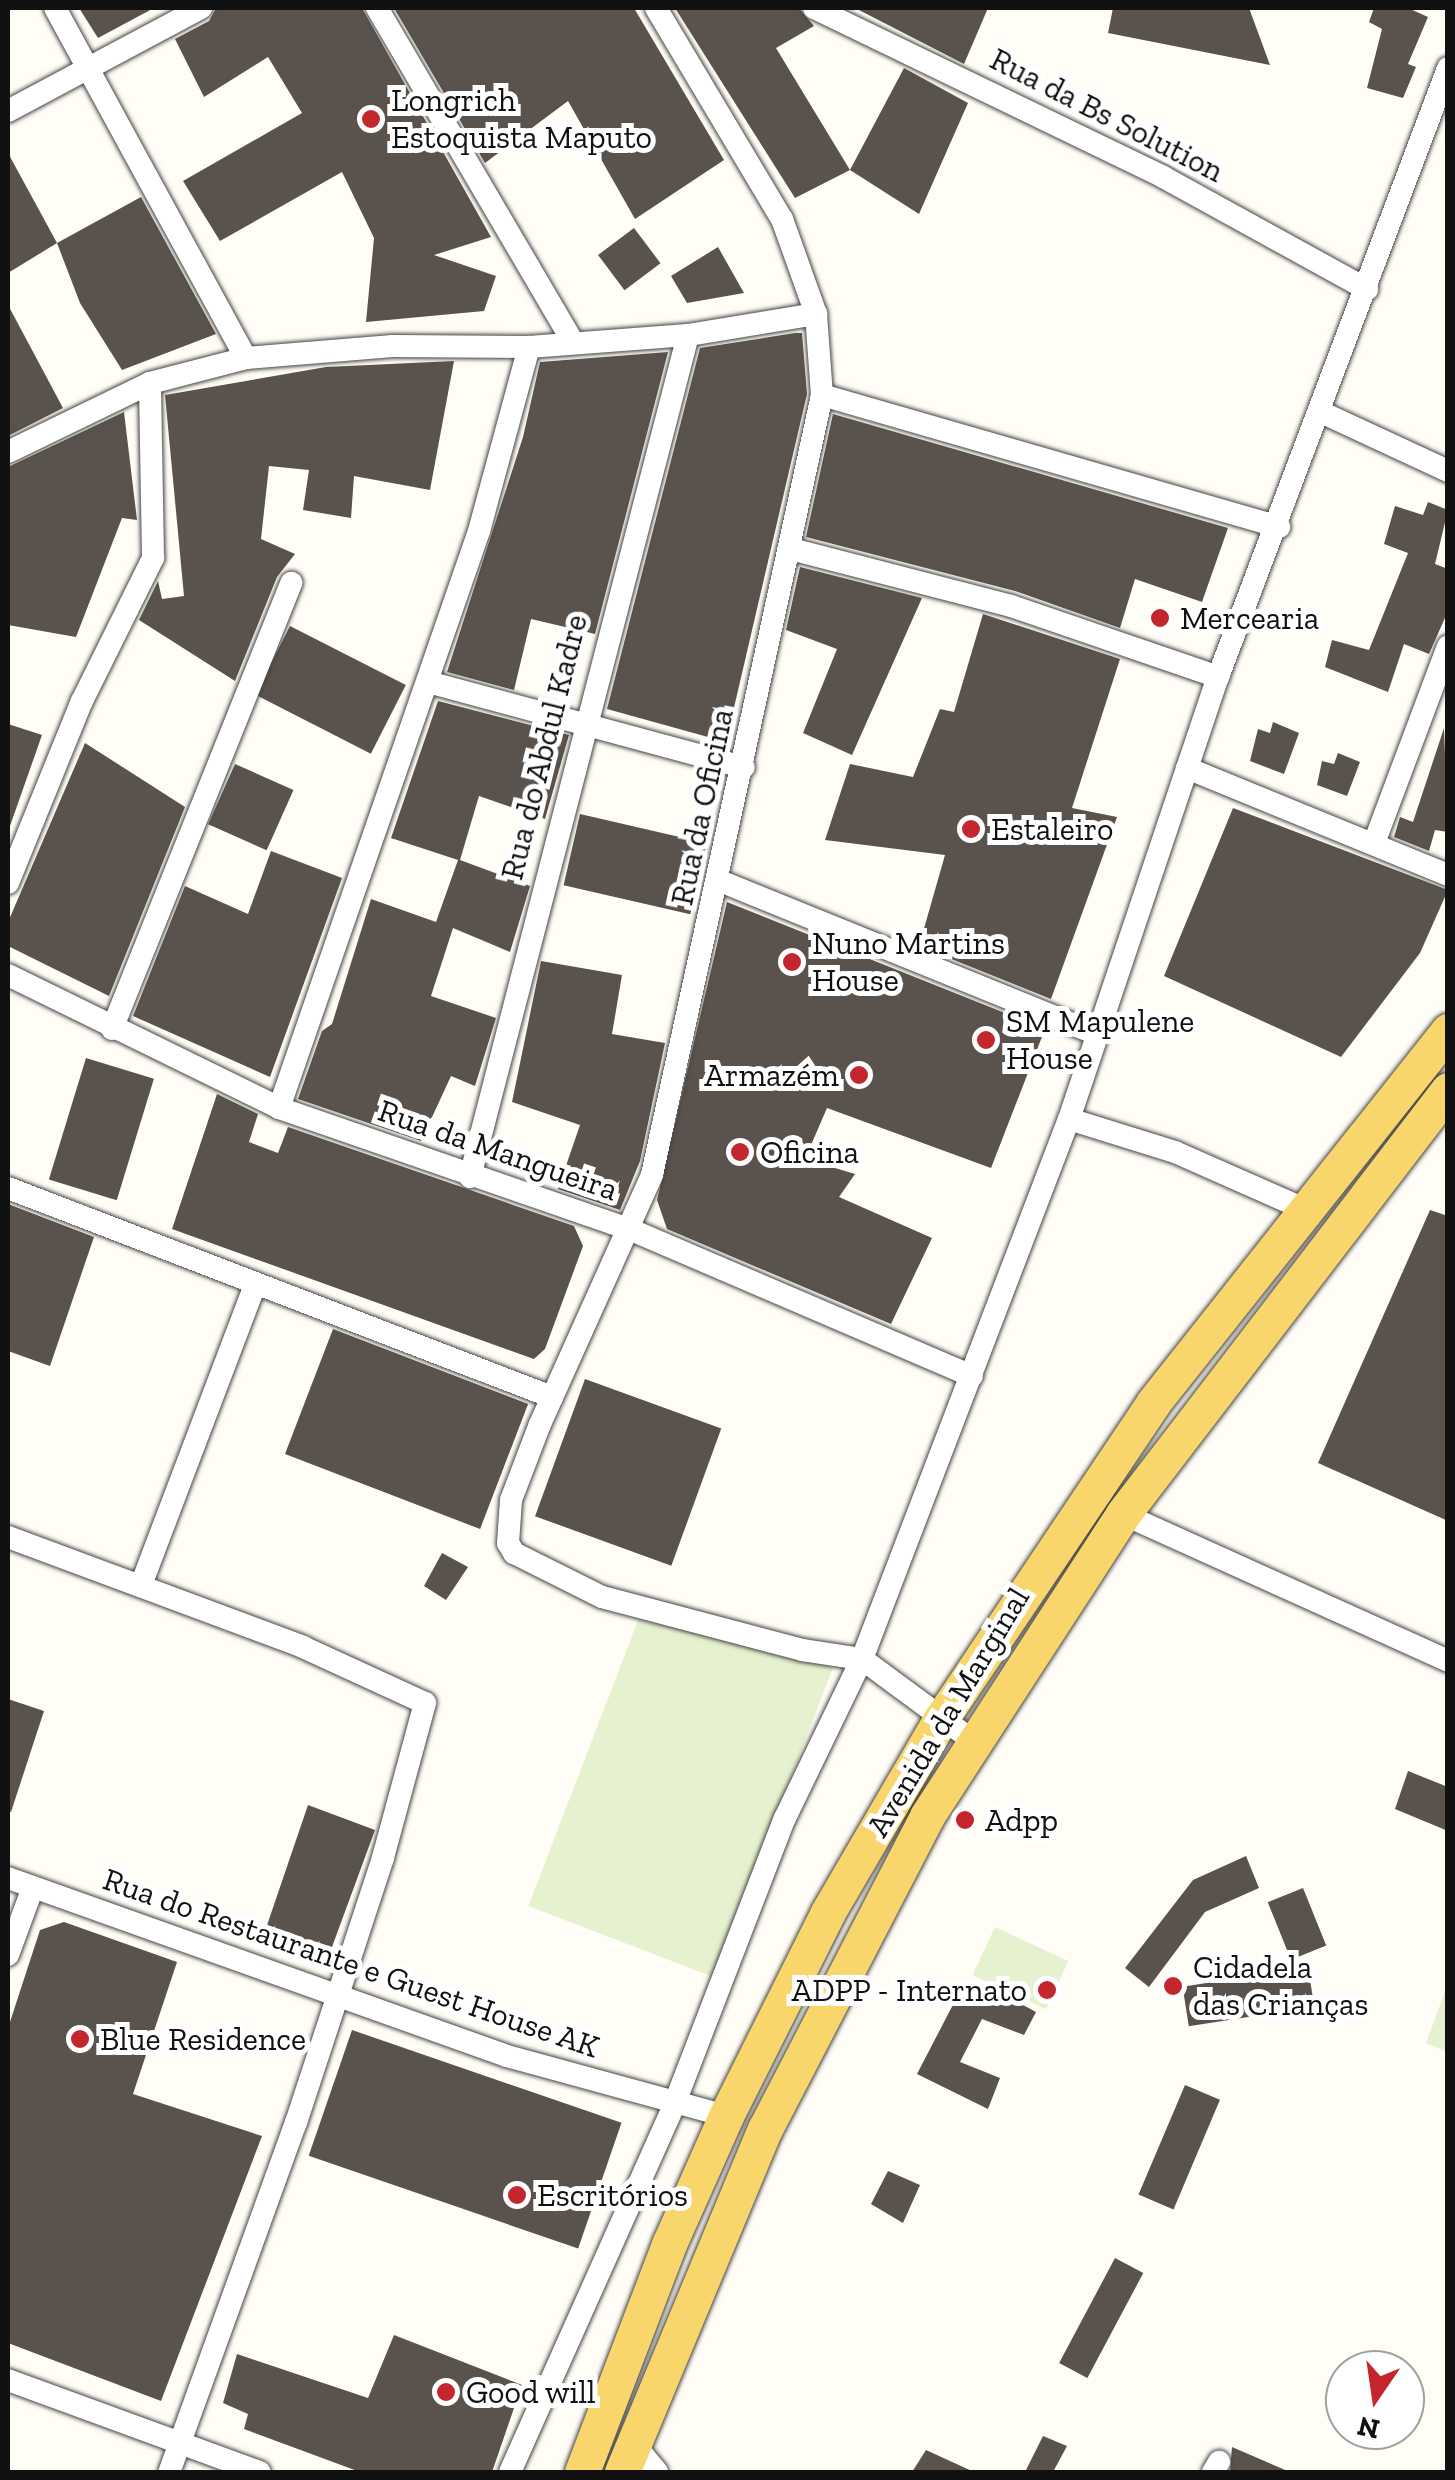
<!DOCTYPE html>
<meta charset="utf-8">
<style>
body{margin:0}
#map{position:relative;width:1455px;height:2480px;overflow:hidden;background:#fffdf5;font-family:"Zilla Slab",serif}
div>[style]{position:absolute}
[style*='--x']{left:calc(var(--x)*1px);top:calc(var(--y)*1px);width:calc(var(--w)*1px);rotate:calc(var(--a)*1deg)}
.pitch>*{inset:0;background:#e6f2cf;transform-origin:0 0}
.building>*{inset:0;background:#5a524d;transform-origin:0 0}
.roads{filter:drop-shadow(0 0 2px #444) drop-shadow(0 0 2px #444)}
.street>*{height:22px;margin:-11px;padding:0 11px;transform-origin:11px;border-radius:11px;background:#fff}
.primary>*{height:35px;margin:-17.5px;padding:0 17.5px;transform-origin:17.5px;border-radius:17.5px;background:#f9d66b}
.dots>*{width:28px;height:28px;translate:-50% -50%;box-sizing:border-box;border:5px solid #fff;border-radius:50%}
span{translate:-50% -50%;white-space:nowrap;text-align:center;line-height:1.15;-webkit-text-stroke:10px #fff;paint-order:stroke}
.poi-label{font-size:32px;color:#111}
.left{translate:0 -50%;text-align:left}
.right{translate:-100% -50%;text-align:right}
.street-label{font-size:32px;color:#111}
.frame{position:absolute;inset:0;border:10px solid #111;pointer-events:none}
.north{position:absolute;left:1325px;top:2350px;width:100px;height:100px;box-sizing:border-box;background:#fff;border:2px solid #a0a0a0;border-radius:50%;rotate:193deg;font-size:28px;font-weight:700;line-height:40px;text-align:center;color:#111}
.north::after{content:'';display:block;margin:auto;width:35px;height:45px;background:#c4262e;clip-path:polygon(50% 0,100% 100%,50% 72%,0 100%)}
</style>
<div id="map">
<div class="pitch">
<div style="left:647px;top:1597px;width:199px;height:331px;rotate:21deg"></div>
<div style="left:995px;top:1927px;width:81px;height:53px;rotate:25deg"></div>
<div style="clip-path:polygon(1447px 1986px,1447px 2052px,1426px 2043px)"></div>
</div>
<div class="building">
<div style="clip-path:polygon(79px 8px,154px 8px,98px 38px)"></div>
<div style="clip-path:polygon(216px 8px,362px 8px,491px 237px,434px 255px,496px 276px,484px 311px,366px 322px,374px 238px,342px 172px,220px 241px,183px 181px,302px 113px,268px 57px,204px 97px,175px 39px,209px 21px)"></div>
<div style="clip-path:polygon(394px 8px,634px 8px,724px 160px,635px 219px,568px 101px,485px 163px)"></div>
<div style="clip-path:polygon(675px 8px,799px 8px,814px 26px,776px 48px,850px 170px,795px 198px)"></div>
<div style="clip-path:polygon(855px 8px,988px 8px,964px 64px)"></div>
<div style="clip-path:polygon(1113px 8px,1249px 8px,1270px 65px,1108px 33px)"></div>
<div style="clip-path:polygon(1374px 8px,1408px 8px,1428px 17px,1408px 64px,1416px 67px,1403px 98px,1367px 88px,1382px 29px,1369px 22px)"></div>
<div style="clip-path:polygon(904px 68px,968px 103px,919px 214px,850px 170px)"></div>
<div style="clip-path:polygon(8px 153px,57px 243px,8px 273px)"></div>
<div style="clip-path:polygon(141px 197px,216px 334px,122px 370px,80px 303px,57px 243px)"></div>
<div style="left:634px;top:228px;width:44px;height:45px;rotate:53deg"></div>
<div style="clip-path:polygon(718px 247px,744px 293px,687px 303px,671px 276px)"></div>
<div style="clip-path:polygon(8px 305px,63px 408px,8px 436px)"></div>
<div style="clip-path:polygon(795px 333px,802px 333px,807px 394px,726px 742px,607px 709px,700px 348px)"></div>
<div style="clip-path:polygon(668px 352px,595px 634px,531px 619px,514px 690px,447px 672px,523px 437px,540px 362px)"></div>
<div style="clip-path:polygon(454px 361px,430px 490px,354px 476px,351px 518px,303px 510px,309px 470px,269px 466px,261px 539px,295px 554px,277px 577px,235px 681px,139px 620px,158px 581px,162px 599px,184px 596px,165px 395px,326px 367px)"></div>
<div style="clip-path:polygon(124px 412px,137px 520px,122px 518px,76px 637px,8px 625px,8px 467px)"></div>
<div style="clip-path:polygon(833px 414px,1228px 528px,1202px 602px,1135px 579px,1120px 628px,1015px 591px,806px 537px)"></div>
<div style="clip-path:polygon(1428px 502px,1448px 510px,1435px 564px,1448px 569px,1448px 611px,1429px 654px,1404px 644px,1388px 692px,1325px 667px,1332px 640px,1369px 650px,1408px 553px,1384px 544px,1395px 506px,1423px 515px)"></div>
<div style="clip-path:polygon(800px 567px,922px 598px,852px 755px,803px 733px,837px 649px,786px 630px)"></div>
<div style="clip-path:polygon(983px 614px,1120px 659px,1072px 808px,1117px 817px,1051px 999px,919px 946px,945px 855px,825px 840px,850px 764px,913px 777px,940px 709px,954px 712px)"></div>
<div style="left:290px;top:626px;width:130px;height:77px;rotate:27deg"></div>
<div style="clip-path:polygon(438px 701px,569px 735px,545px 819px,479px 796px,460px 860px,530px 886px,510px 952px,453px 928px,431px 996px,496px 1018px,475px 1086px,451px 1076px,421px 1141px,298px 1099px,322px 1031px,332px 1024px,371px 899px,436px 922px,458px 860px,391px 838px)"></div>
<div style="clip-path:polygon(1273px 722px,1299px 733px,1284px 774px,1250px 761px,1258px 729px,1270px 733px)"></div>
<div style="clip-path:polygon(8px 724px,42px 735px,10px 826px,8px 826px)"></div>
<div style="clip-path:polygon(1444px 728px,1448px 832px,1435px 830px,1429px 851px,1394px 837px,1400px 817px,1413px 822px)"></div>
<div style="clip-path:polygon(85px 743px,185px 807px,109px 996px,8px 946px,8px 922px)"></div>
<div style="clip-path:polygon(1338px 753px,1360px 762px,1347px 796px,1317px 785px,1322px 761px,1334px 764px)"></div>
<div style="left:235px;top:764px;width:64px;height:66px;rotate:24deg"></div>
<div style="clip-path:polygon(1233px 808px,1448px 890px,1420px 953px,1341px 1057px,1164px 976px)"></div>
<div style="left:580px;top:814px;width:130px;height:73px;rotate:13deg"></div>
<div style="clip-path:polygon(271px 851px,342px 878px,270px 1077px,133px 1016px,185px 886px,248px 914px)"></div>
<div style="clip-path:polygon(727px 902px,1045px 1029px,991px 1168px,827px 1108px,805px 1159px,855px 1174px,839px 1197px,932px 1238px,891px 1324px,667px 1229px,657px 1200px)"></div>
<div style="clip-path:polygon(541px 961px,622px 975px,612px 1034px,665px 1043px,640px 1161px,620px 1210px,558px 1189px,580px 1125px,512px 1102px)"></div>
<div style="left:86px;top:1058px;width:71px;height:127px;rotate:17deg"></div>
<div style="clip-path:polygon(217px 1094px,258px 1114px,249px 1142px,278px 1153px,288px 1127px,574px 1226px,583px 1246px,545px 1349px,534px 1359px,172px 1229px)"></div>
<div style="clip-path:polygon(8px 1204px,94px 1237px,50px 1366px,8px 1351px)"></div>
<div style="clip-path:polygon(1430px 1210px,1448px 1216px,1448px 1521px,1318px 1463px)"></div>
<div style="left:333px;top:1329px;width:209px;height:134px;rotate:21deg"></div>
<div style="left:585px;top:1379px;width:145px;height:146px;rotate:20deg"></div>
<div style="clip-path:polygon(442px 1553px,468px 1567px,446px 1600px,424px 1586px)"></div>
<div style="clip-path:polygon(8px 1699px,44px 1711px,11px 1812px,8px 1811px)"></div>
<div style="clip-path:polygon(1408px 1771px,1448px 1787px,1448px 1831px,1395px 1809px)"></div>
<div style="clip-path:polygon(308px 1805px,375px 1830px,332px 1947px,300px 1939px,296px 1947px,275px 1944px,275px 1936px,264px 1934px)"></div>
<div style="clip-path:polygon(1246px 1856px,1259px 1888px,1205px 1912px,1149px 1987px,1125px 1968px,1193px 1880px)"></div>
<div style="left:1303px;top:1888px;width:62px;height:38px;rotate:68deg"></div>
<div style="clip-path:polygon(64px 1922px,177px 1962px,133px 2094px,262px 2136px,161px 2401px,8px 2343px,8px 2028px,40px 1930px)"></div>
<div style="left:1308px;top:1967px;width:40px;height:127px;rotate:81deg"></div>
<div style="clip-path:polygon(989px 1987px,1036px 2012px,1024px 2035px,982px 2019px,960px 2062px,1000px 2078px,988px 2109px,917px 2074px,957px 1997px,968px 2001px,972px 1992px,983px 1998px)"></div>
<div style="left:352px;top:2030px;width:285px;height:133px;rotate:19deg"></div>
<div style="left:1185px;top:2085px;width:38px;height:119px;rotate:23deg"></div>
<div style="clip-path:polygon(888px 2171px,920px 2185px,903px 2223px,871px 2204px)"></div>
<div style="left:1115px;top:2258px;width:32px;height:119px;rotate:28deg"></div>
<div style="clip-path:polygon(394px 2335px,522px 2385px,492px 2472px,360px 2472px,244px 2429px,248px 2414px,223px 2403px,237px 2354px,368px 2398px)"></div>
<div style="clip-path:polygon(1043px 2436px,1067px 2446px,1053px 2472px,1025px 2472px)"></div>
<div style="clip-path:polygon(1232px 2447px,1290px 2472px,1230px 2472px)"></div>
<div style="clip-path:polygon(926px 2450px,974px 2472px,912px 2472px)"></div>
</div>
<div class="roads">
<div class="street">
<div style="--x:55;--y:8;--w:399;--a:61.4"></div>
<div style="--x:377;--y:8;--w:384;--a:59.6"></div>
<div style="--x:656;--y:8;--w:246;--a:59.2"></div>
<div style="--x:782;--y:219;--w:101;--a:70.3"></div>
<div style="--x:816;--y:314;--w:81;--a:85.8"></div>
<div style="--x:822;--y:395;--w:798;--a:102.3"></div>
<div style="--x:652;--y:1175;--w:273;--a:114.2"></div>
<div style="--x:540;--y:1424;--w:81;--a:110.9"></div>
<div style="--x:511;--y:1500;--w:43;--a:94"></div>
<div style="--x:508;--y:1543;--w:12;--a:59"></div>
<div style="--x:514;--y:1553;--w:98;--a:26.6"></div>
<div style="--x:602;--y:1597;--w:207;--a:14.8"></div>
<div style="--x:802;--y:1650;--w:61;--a:8.5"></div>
<div style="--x:862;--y:1659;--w:137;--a:36.4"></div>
<div style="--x:814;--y:8;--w:388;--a:25.8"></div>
<div style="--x:1163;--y:177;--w:233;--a:28.8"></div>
<div style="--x:8;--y:111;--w:219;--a:-28.1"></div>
<div style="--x:822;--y:395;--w:476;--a:16.1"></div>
<div style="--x:1323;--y:413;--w:138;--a:24.9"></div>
<div style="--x:8;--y:452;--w:158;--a:-25.9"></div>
<div style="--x:150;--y:383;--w:99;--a:-14.6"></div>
<div style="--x:246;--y:358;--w:147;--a:-4.7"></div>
<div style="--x:393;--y:346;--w:136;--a:0.4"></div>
<div style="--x:529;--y:347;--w:159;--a:-4.3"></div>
<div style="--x:688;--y:335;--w:130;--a:-9.3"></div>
<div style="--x:791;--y:549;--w:227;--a:14.5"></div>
<div style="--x:1011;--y:606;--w:219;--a:18.9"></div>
<div style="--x:428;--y:682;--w:327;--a:15.1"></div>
<div style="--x:1187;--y:768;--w:282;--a:22.3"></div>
<div style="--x:1374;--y:843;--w:210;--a:-69.4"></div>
<div style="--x:720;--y:881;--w:405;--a:22.1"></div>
<div style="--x:8;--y:883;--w:196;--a:-67.9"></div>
<div style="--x:82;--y:701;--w:160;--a:-63.6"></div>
<div style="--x:153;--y:558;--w:175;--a:-91"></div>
<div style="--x:8;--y:975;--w:302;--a:26.1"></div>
<div style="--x:279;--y:1108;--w:370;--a:19.1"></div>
<div style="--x:629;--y:1229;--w:373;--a:23.2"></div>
<div style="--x:112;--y:1029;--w:481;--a:-68.1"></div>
<div style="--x:279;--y:1108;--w:611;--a:-70.88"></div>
<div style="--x:479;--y:531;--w:191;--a:-74.8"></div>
<div style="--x:1069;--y:1119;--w:111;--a:17.3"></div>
<div style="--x:1175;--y:1152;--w:139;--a:23.8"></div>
<div style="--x:470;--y:1177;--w:870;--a:-75.48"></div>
<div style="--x:8;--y:1188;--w:583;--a:21.02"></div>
<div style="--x:1123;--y:1514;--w:357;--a:24.3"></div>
<div style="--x:8;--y:1537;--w:315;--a:20.4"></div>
<div style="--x:303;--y:1647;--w:134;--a:24.7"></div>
<div style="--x:425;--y:1703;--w:161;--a:105.2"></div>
<div style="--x:383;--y:1858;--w:278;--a:108.2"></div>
<div style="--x:296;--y:2122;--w:372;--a:109.9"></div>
<div style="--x:141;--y:1585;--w:321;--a:-69.2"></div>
<div style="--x:8;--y:1878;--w:530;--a:19.63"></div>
<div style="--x:507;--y:2056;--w:227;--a:15.3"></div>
<div style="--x:8;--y:1955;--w:72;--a:-69.8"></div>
<div style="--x:8;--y:2380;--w:268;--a:20.1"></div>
<div style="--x:632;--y:2442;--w:39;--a:50"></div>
<div style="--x:510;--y:2472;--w:402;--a:-65.9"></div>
<div style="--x:674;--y:2105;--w:308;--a:-68.9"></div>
<div style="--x:785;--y:1818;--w:177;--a:-64.2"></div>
<div style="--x:862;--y:1659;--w:578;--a:-69.03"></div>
<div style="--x:1069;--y:1119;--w:466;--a:-71.4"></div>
<div style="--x:1218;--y:677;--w:651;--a:-69.31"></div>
<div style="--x:1213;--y:2472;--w:12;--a:-59"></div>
</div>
<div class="primary">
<div style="--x:582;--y:2472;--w:246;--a:-69.1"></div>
<div style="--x:670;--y:2242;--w:138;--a:-66"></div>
<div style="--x:726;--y:2116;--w:228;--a:-63.4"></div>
<div style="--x:828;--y:1912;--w:224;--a:-59.7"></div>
<div style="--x:941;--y:1719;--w:381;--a:-56.1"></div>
<div style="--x:1153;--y:1403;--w:475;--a:-51.6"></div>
<div style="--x:622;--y:2472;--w:372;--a:-67.4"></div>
<div style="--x:765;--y:2129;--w:352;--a:-62.6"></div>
<div style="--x:927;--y:1816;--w:360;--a:-57"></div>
<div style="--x:1123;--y:1514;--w:534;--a:-52.53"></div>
</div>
</div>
<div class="dots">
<div style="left:371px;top:119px;background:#c4262e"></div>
<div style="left:1160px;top:618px;background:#c4262e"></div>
<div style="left:971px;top:829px;background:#c4262e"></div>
<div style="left:792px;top:962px;background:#c4262e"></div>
<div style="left:986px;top:1040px;background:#c4262e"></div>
<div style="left:859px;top:1075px;background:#c4262e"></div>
<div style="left:740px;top:1152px;background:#c4262e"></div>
<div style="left:965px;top:1820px;background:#c4262e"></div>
<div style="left:1173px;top:1986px;background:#c4262e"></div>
<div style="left:1047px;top:1990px;background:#c4262e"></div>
<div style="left:80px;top:2039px;background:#c4262e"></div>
<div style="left:517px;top:2195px;background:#c4262e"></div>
<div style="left:446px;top:2392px;background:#c4262e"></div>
</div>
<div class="poi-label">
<span class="left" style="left:391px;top:119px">Longrich<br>Estoquista Maputo</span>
<span class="left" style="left:1180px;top:618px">Mercearia</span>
<span class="left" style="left:991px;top:829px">Estaleiro</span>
<span class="left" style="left:812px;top:962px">Nuno Martins<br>House</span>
<span class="left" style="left:1006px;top:1040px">SM Mapulene<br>House</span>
<span class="right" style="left:839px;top:1075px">Armazém</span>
<span class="left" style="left:760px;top:1152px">Oficina</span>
<span class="left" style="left:985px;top:1820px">Adpp</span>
<span class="left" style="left:1193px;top:1986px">Cidadela<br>das Crianças</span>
<span class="right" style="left:1027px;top:1990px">ADPP - Internato</span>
<span class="left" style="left:100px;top:2039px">Blue Residence</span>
<span class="left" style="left:537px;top:2195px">Escritórios</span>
<span class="left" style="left:466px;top:2392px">Good will</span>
</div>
<div class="street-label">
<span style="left:1107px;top:115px;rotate:27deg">Rua da Bs Solution</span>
<span style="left:544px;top:747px;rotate:-76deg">Rua do Abdul Kadre</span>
<span style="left:702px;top:807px;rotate:-78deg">Rua da Oficina</span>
<span style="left:498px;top:1150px;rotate:19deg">Rua da Mangueira</span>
<span style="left:948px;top:1712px;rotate:-59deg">Avenida da Marginal</span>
<span style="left:351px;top:1963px;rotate:19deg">Rua do Restaurante e Guest House AK</span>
</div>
<div class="frame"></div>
<div class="north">N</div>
</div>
